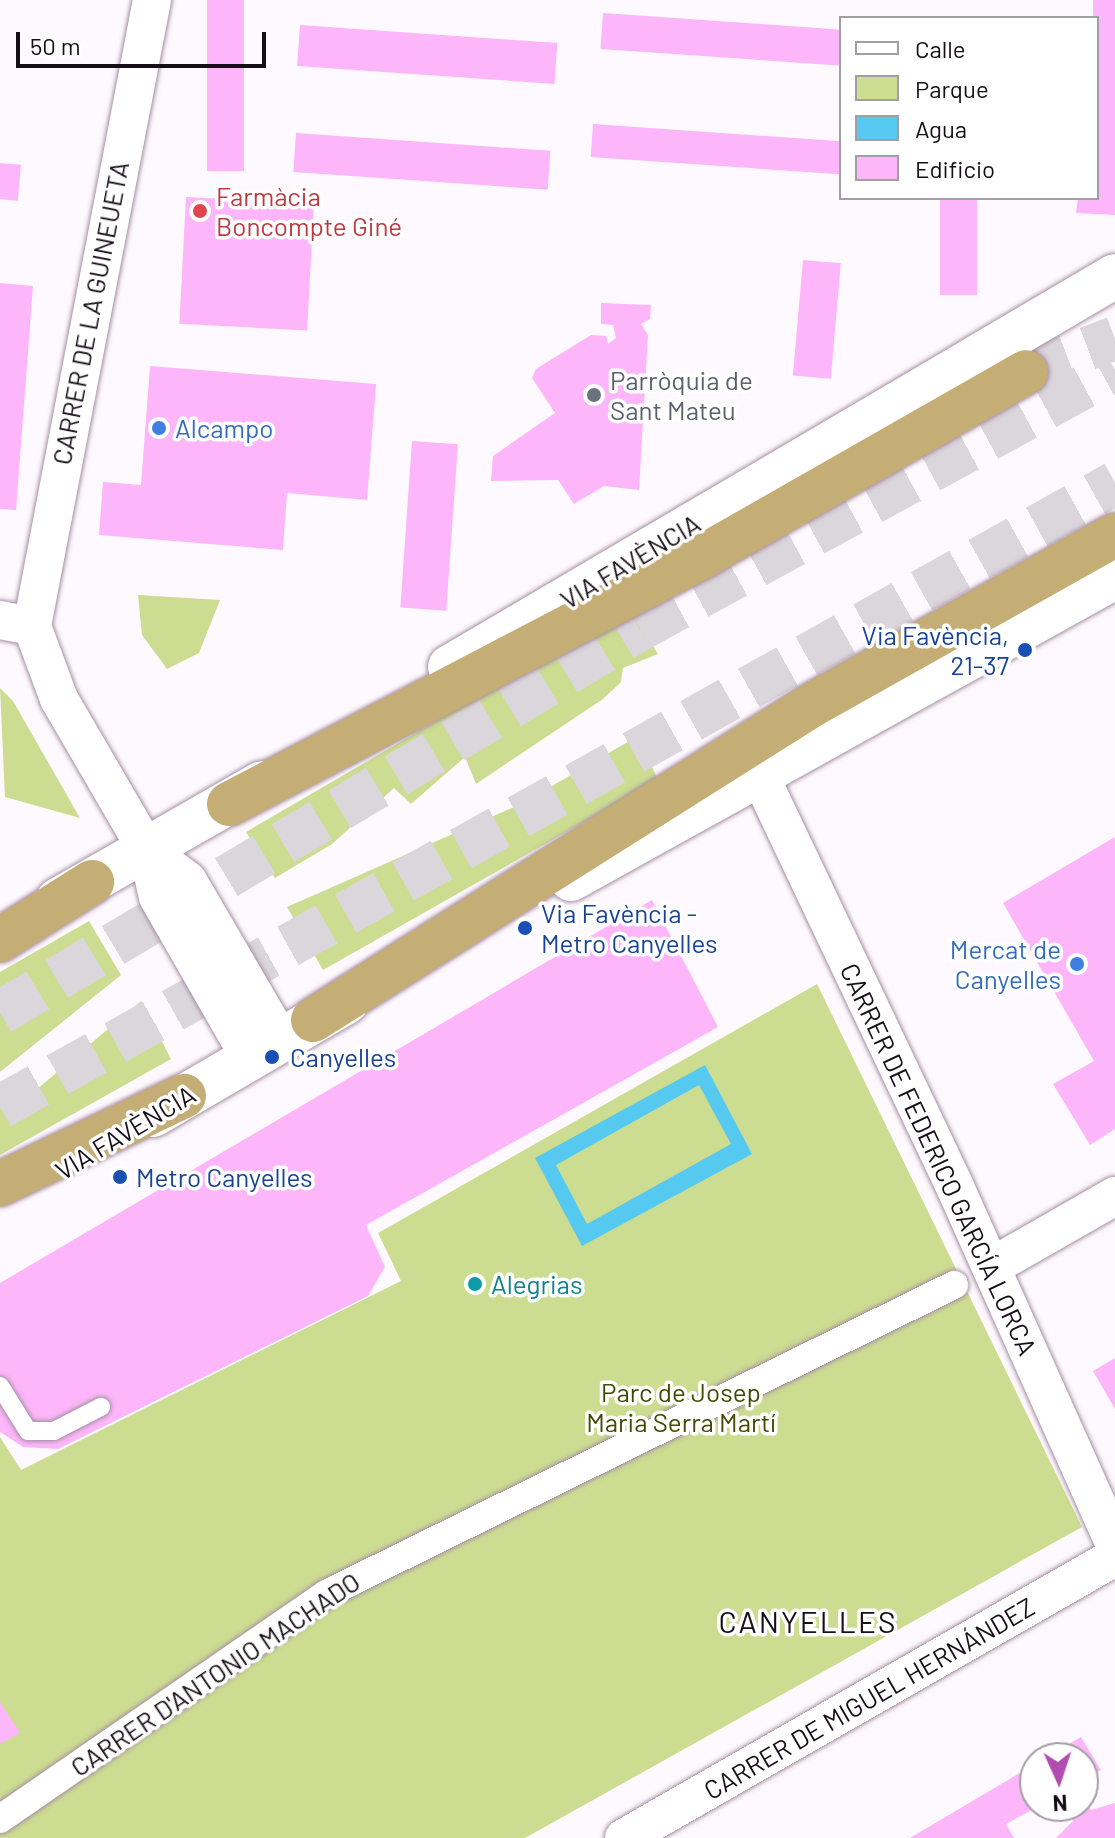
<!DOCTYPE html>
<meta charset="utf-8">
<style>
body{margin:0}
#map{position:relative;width:1115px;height:1838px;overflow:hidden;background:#fef9fe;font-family:Barlow,sans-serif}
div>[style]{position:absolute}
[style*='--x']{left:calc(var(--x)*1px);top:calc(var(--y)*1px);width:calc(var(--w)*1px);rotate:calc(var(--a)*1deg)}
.green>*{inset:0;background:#ccdc91}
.water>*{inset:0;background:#56c9f1}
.building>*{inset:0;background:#fcb6f9;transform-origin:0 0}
.trunk-tunnel>*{height:44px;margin-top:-22px;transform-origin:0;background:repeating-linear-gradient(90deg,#dbd6db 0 44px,transparent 0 66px)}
.roads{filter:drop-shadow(0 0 2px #a68fa4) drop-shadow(0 0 2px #a68fa4)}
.service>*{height:18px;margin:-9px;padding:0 9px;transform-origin:9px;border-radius:9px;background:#fff}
.pedestrian>*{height:28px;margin:-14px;padding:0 14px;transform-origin:14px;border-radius:14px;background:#fff}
.minor>*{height:38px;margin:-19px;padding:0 19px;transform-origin:19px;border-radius:19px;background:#fff}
.tertiary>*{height:44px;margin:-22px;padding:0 22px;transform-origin:22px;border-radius:22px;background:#fff}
.trunk>*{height:44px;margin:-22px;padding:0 22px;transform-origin:22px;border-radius:22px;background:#c4ae76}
.dots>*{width:22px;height:22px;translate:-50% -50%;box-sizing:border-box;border:4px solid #fff;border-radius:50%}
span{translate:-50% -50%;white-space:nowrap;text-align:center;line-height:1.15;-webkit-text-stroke:7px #fff;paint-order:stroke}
.health-label{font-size:26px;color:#be3a42}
.left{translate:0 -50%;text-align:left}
.street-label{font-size:26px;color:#160e16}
.worship-label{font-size:26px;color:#5b616d}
.shop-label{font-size:26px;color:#366cbe}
.right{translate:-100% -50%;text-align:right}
.transit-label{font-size:26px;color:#164399}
.culture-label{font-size:26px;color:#0d838f}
.park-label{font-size:26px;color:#404a03}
.quarter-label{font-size:30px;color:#160e16;letter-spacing:2px}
.legend{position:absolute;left:839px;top:16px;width:260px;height:184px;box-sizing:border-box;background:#fff;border:2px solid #a29fa2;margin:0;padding:10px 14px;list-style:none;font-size:24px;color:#160e16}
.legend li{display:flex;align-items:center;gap:16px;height:40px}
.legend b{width:40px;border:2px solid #a29fa2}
.north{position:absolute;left:1019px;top:1742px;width:80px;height:80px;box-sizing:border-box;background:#fff;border:2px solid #a29fa2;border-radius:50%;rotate:177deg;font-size:22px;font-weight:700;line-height:32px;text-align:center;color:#160e16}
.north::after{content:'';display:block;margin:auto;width:28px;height:36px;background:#b34cb0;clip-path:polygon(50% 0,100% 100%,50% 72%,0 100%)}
.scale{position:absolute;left:16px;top:32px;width:250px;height:36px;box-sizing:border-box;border:4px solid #160e16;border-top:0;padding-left:10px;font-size:24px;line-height:28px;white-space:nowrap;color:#160e16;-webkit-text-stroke:6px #fff;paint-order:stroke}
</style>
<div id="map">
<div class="green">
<div style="clip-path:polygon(138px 595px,220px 600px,199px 653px,167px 669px,142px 635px)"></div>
<div style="clip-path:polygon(630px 608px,658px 654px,623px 668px,621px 682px,603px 699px,476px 784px,465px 757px,411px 804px,394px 788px,332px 844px,275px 878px,246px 832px)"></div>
<div style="clip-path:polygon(0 688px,13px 701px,80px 818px,5px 797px)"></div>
<div style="clip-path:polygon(638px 736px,658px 780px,323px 970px,287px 907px,521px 804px)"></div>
<div style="clip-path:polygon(89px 921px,121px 975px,0 1072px,0 972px)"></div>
<div style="clip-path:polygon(817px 984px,1082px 1527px,525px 1838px,0 1838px,0 1437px,21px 1470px,401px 1281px,378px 1233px)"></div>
<div style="clip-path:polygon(141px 1001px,171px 1059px,0 1155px,0 1084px,4px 1080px,22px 1102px)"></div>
</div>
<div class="water">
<div style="clip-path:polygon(evenodd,705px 1065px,752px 1154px,582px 1246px,535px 1158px,705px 1065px,699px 1085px,731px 1144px,587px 1224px,556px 1165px,699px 1085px)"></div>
</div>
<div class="building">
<div style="left:207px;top:0;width:37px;height:171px"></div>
<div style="clip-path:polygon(1093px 0,1115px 0,1115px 215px,1076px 213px,1078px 198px,1097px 198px)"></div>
<div style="left:603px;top:13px;width:239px;height:36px;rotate:4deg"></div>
<div style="left:300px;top:25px;width:258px;height:41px;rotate:4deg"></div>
<div style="left:593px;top:124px;width:249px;height:33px;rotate:4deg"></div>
<div style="left:296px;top:133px;width:255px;height:39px;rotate:4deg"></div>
<div style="left:0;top:163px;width:21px;height:36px;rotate:5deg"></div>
<div style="left:186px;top:197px;width:128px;height:127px;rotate:3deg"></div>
<div style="left:940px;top:198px;width:37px;height:97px"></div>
<div style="left:803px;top:260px;width:38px;height:116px;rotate:5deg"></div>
<div style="clip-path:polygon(0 283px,33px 286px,16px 510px,0 509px)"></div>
<div style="clip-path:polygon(601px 303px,651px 305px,650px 319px,641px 324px,648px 335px,639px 490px,604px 486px,574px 504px,558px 480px,491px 481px,493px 456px,555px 413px,532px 378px,536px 369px,591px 335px,606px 336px,608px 344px,616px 338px,613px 325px,601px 324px)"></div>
<div style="clip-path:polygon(150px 366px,376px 384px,367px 500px,287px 493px,283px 550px,99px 535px,103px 482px,141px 485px)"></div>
<div style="left:412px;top:441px;width:46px;height:167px;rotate:4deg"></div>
<div style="clip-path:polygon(1115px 837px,1115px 1129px,1090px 1145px,1053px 1084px,1094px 1061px,1003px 903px)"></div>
<div style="clip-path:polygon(652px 900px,718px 1027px,366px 1225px,385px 1267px,368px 1296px,58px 1449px,23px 1447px,0 1432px,0 1283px)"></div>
<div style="clip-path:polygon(1115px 1358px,1115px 1409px,1093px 1371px)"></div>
<div style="clip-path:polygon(0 1702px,20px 1733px,0 1744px)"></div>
<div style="clip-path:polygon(1081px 1737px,1101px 1770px,1083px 1780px,1083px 1758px,1045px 1758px)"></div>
<div style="clip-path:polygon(1035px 1764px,1039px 1806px,1006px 1824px,1014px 1838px,910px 1838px)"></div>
<div style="clip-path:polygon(1083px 1796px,1091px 1810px,1115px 1803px,1115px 1838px,1056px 1838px,1073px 1821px,1064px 1806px,1083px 1806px)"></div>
</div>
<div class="trunk-tunnel">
<div style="--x:1026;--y:372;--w:95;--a:-20.9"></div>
<div style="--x:0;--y:1013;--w:746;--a:-30.96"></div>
<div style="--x:640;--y:629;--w:541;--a:-28.6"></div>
<div style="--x:0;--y:1107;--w:1278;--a:-29.23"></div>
</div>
<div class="roads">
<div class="service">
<div style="--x:0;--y:1386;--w:53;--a:58.1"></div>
<div style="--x:28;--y:1431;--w:26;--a:0"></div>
<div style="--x:54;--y:1431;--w:53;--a:-27.1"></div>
</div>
<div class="pedestrian">
<div style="--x:0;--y:1819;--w:396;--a:-34.6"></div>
<div style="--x:326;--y:1594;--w:700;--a:-26.2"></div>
</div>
<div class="minor">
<div style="--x:0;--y:620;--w:33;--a:11"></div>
<div style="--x:32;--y:626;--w:637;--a:-79.15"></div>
<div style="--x:32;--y:626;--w:78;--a:69.7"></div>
<div style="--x:59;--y:699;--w:175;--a:59.8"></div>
<div style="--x:147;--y:850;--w:48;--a:76.8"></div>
<div style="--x:158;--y:897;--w:183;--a:60.2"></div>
<div style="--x:759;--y:774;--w:457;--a:64.6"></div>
<div style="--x:955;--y:1187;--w:391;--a:65.9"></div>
<div style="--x:147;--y:850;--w:51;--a:37.1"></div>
<div style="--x:188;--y:881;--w:183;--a:59.8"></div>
<div style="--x:991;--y:1267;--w:143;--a:-29.8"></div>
<div style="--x:624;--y:1838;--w:566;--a:-29.78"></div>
</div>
<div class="tertiary">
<div style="--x:450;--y:667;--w:771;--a:-30.45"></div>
<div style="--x:571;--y:879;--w:622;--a:-29.04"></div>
<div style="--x:58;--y:900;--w:235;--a:-29.8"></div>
<div style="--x:153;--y:1115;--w:224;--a:-30.3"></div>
</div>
<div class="trunk">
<div style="--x:229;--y:804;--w:534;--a:-27.57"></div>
<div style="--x:702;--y:557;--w:373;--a:-29.7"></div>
<div style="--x:0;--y:940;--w:109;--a:-32.2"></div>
<div style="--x:313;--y:1020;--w:590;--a:-32.26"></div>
<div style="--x:812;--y:705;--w:347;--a:-29.3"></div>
<div style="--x:0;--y:1184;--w:204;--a:-25.6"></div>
</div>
</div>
<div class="dots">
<div style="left:200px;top:211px;background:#e0444e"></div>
<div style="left:594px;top:395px;background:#6b7280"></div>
<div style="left:159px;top:428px;background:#3f7fe0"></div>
<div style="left:1025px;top:650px;background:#1a4fb4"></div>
<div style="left:525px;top:928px;background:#1a4fb4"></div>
<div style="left:1077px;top:964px;background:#3f7fe0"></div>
<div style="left:272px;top:1057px;background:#1a4fb4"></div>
<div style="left:120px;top:1177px;background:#1a4fb4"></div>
<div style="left:475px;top:1284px;background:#0f9aa8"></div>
</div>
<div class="health-label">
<span class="left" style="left:216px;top:211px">Farmàcia<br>Boncompte Giné</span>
</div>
<div class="street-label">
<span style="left:90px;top:313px;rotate:-79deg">CARRER DE LA GUINEUETA</span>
<span style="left:630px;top:561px;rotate:-31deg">VIA FAVÈNCIA</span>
<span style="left:125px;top:1132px;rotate:-31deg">VIA FAVÈNCIA</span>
<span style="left:939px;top:1159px;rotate:65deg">CARRER DE FEDERICO GARCÍA LORCA</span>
<span style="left:215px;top:1674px;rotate:-34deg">CARRER D'ANTONIO MACHADO</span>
<span style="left:869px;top:1698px;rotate:-30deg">CARRER DE MIGUEL HERNÁNDEZ</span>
</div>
<div class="worship-label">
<span class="left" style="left:610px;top:395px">Parròquia de<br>Sant Mateu</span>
</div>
<div class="shop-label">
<span class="left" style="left:175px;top:428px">Alcampo</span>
<span class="right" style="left:1061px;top:964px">Mercat de<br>Canyelles</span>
</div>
<div class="transit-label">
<span class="right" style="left:1009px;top:650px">Via Favència,<br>21-37</span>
<span class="left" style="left:541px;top:928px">Via Favència -<br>Metro Canyelles</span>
<span class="left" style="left:290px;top:1057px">Canyelles</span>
<span class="left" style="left:136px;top:1177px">Metro Canyelles</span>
</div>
<div class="culture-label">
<span class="left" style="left:491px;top:1284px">Alegrias</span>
</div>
<div class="park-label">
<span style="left:681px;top:1407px">Parc de Josep<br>Maria Serra Martí</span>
</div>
<div class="quarter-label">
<span style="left:808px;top:1621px">CANYELLES</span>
</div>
<ul class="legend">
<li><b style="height:10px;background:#fff"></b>Calle</li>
<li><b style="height:22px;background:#ccdc91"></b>Parque</li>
<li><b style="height:22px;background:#56c9f1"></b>Agua</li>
<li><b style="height:22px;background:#fcb6f9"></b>Edificio</li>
</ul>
<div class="north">N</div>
<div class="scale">50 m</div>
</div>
